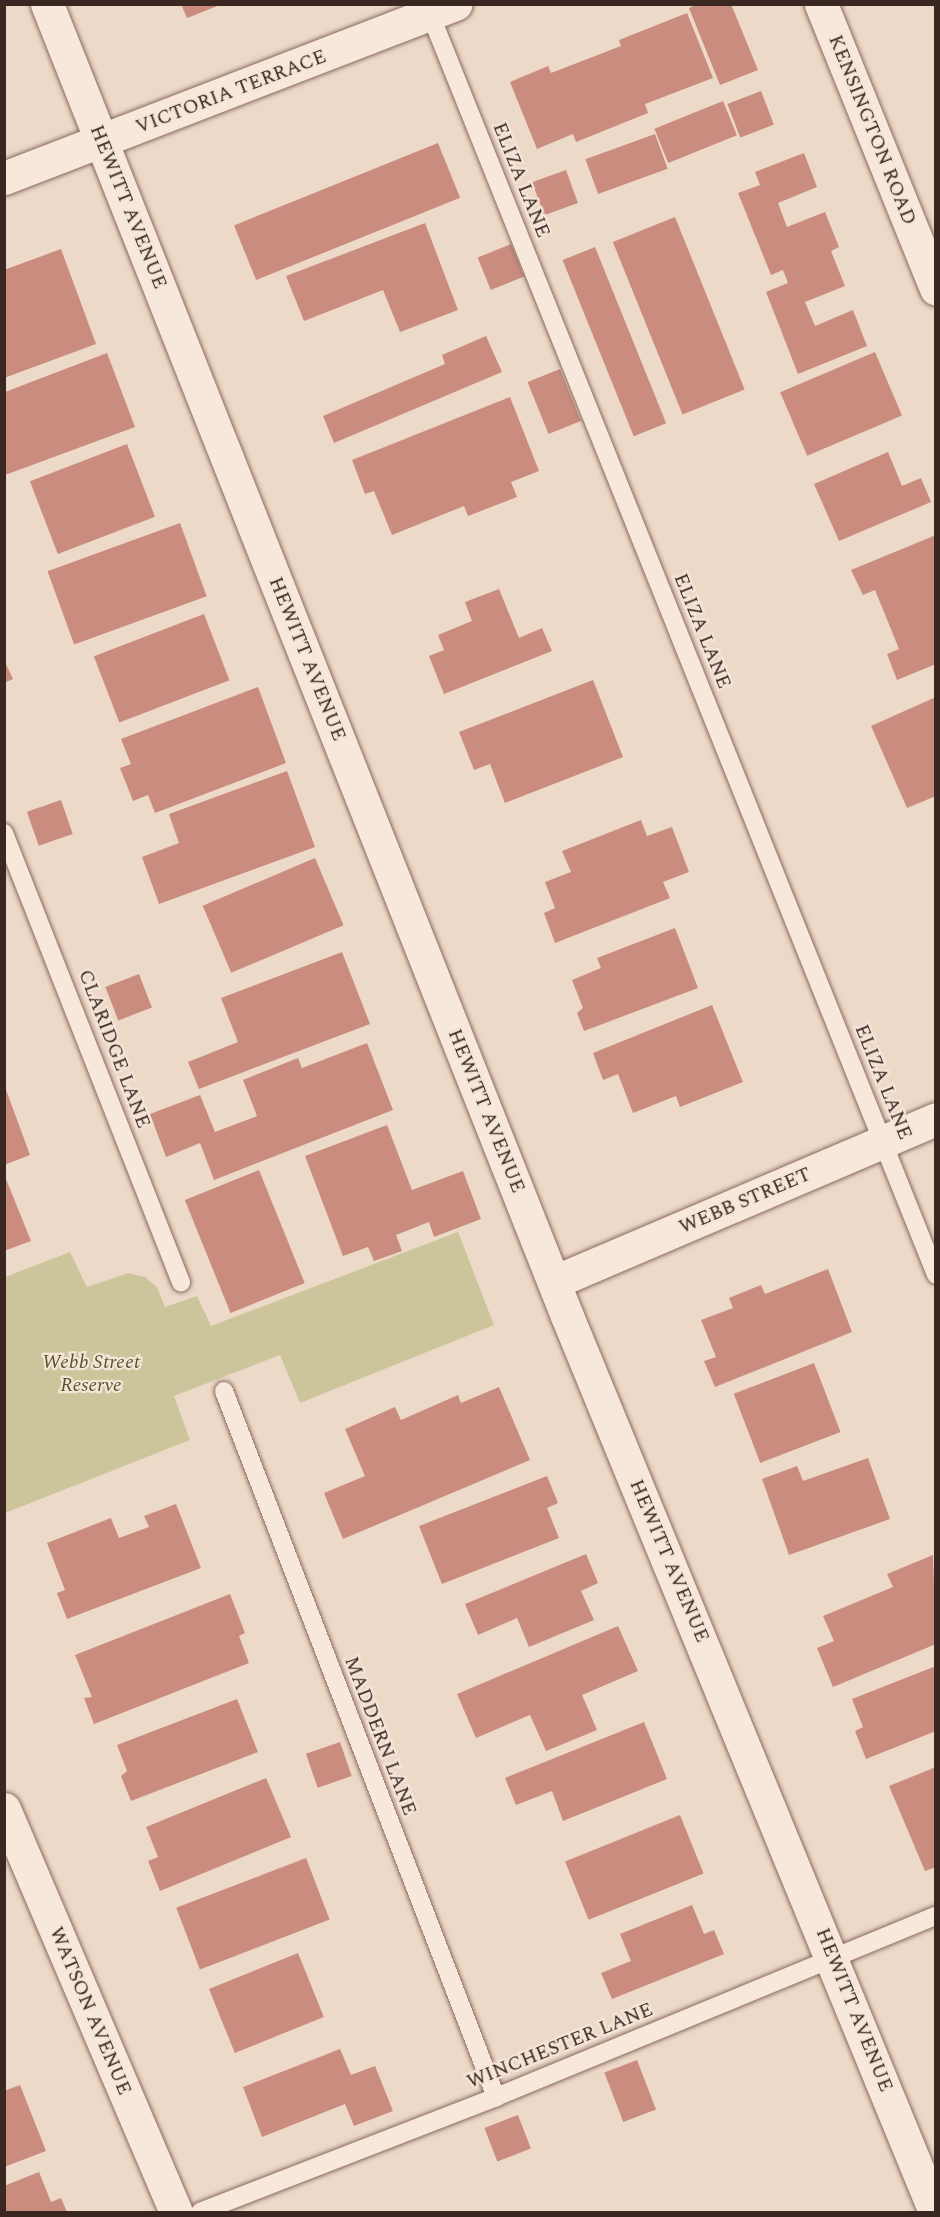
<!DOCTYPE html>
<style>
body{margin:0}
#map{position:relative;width:940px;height:2217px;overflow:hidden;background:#edd9c8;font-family:Spectral,serif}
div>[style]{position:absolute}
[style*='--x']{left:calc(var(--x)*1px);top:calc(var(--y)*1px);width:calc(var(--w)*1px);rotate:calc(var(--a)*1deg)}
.green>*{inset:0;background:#ccc59c}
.building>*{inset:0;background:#ca8c7f;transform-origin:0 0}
.roads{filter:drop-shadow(0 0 2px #896a5e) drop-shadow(0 0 2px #896a5e)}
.lane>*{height:18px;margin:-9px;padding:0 9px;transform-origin:9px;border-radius:9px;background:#f8e8db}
.street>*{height:33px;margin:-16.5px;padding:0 16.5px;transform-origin:16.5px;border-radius:16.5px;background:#f8e8db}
.secondary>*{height:33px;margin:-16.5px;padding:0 16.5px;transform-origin:16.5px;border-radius:16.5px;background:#f8e8db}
span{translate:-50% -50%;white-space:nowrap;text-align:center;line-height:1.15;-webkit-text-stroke:4.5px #f5e5d8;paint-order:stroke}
.street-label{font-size:20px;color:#3a2721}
.park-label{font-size:20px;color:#565628;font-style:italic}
.frame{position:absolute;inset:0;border:6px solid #3a2721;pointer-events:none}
</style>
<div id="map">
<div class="green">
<div style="clip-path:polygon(458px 1232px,494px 1325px,300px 1403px,280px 1355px,174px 1396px,190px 1440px,5px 1513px,5px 1277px,70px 1252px,87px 1287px,128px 1273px,145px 1277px,157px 1287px,165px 1307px,197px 1296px,211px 1326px)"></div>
</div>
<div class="building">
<div style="clip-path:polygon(181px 4px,220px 4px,220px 5px,187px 18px)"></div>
<div style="clip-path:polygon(698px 4px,731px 4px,758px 70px,720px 85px,689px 8px)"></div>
<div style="clip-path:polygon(687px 13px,713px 78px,645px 104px,648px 113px,576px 142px,573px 134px,537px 149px,510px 82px,548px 66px,551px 73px,621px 46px,619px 40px)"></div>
<div style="left:761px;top:91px;width:36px;height:36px;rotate:69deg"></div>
<div style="left:723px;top:101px;width:37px;height:74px;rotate:68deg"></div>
<div style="left:655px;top:134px;width:37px;height:74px;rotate:70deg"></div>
<div style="left:438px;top:143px;width:59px;height:220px;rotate:68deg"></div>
<div style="clip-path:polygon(804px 153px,817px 187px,778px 203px,787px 227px,825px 212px,839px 247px,831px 251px,845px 286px,805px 302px,815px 326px,853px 310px,867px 346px,798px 374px,766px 292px,788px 283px,783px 270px,771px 275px,738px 193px,760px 185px,755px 172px)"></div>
<div style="left:566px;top:170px;width:35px;height:36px;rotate:70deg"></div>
<div style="left:675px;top:217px;width:186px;height:67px;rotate:68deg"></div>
<div style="clip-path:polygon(425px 223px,458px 310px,400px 332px,383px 290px,304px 321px,286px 276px)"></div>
<div style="left:511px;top:244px;width:35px;height:36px;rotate:68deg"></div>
<div style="left:595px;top:247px;width:190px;height:35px;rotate:68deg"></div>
<div style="clip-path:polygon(61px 249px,96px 344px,4px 378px,4px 270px)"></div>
<div style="clip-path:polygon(486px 336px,502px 372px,334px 443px,323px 416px,445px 364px,442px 355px)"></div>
<div style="left:875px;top:352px;width:69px;height:103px;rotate:67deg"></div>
<div style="clip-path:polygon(107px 353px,135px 427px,5px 475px,5px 392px)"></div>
<div style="left:560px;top:369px;width:56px;height:35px;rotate:68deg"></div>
<div style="clip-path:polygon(510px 397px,539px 471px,511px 482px,517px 497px,468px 516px,464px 506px,392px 535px,374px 491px,365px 494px,352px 460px)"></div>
<div style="left:127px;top:444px;width:78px;height:104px;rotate:69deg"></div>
<div style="clip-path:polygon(888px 452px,902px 486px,921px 478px,931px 502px,839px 541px,814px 484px)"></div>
<div style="left:180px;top:523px;width:78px;height:141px;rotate:70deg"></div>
<div style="clip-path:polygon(936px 535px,936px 664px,897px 680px,887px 654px,899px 649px,875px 590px,863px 595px,851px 570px)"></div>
<div style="clip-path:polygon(499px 589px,519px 638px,542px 628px,552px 651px,444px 694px,429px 656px,444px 650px,438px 635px,472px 621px,465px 602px)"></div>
<div style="left:204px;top:614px;width:71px;height:118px;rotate:69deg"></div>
<div style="clip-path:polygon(4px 660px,13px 679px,4px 683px)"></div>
<div style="clip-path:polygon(593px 680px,623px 757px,505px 803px,490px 764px,474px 770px,459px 732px)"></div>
<div style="clip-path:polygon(258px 687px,286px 763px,155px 813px,148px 795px,133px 801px,120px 768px,131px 764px,121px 739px)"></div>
<div style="clip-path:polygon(936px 697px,936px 796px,907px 808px,871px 726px)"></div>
<div style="clip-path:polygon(287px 771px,315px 847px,159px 904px,142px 857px,179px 843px,169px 814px)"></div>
<div style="left:61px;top:800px;width:36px;height:36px;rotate:71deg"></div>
<div style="clip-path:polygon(641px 820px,647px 836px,672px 827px,689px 872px,663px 882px,670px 898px,555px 943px,544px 913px,555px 908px,545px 882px,571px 872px,562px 851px)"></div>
<div style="left:315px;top:858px;width:73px;height:122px;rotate:67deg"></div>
<div style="clip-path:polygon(675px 928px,698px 988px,584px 1031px,577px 1013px,583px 1008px,572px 980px,601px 968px,597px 958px)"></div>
<div style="clip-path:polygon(342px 952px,370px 1024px,199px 1089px,188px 1062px,238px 1042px,221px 998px)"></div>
<div style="left:139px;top:974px;width:36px;height:36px;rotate:69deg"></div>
<div style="clip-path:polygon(712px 1005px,743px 1082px,680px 1107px,676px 1096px,633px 1113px,618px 1074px,603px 1080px,593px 1053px)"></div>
<div style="clip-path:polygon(367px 1043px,393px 1110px,214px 1180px,200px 1143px,166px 1157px,150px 1114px,200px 1095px,215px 1132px,257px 1116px,243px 1080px,298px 1058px,302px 1068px)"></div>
<div style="clip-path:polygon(5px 1087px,30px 1155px,4px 1165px,4px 1088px)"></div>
<div style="clip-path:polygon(387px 1125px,412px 1190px,463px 1171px,481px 1219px,434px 1237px,429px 1222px,396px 1235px,402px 1251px,374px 1261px,368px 1247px,343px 1256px,305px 1156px)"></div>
<div style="left:259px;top:1170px;width:122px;height:80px;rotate:68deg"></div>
<div style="clip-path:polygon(4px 1174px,31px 1241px,4px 1251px)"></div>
<div style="clip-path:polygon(828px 1269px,852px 1332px,715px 1387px,704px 1361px,716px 1357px,701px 1320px,733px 1308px,729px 1298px,761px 1285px,765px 1294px)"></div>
<div style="left:814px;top:1363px;width:74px;height:86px;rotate:69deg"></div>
<div style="clip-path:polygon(499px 1387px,530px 1460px,343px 1539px,324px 1493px,365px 1476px,345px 1429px,395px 1407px,401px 1420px,458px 1395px,461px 1403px)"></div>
<div style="clip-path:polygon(868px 1458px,890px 1519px,789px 1555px,762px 1479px,797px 1466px,803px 1481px)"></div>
<div style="clip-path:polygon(547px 1476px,558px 1503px,547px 1508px,559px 1538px,442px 1584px,419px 1526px)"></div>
<div style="clip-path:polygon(176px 1504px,201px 1568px,67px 1619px,57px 1593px,65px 1590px,47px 1543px,111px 1518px,119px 1538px,149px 1527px,144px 1516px)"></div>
<div style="clip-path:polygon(586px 1554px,598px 1583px,581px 1591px,594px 1620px,529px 1647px,517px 1618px,478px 1635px,465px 1604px)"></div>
<div style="clip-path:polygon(933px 1555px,936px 1644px,833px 1687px,817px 1648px,834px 1641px,823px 1616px,893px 1587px,887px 1574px)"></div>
<div style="clip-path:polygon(230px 1594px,245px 1633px,239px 1636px,249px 1663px,94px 1724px,84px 1698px,92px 1697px,75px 1655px)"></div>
<div style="clip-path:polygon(618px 1626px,638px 1671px,582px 1695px,597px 1730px,546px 1751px,530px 1715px,476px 1738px,457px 1694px)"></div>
<div style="clip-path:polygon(936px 1666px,936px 1731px,866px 1759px,855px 1731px,863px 1727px,852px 1699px)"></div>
<div style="clip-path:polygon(237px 1699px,258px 1752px,131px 1801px,121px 1776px,127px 1771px,117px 1745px)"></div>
<div style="clip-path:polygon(644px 1722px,667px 1779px,563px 1821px,552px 1791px,516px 1805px,505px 1778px)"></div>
<div style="left:340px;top:1742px;width:36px;height:36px;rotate:71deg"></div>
<div style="clip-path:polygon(936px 1767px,936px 1867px,925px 1871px,889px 1786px)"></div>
<div style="clip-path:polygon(266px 1778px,291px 1837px,160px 1891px,148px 1861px,158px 1857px,146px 1827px)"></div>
<div style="left:680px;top:1815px;width:63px;height:124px;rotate:68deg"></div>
<div style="left:306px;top:1858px;width:66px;height:139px;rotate:69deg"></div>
<div style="clip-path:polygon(692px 1905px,704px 1934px,714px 1930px,724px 1954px,612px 1999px,601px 1973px,631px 1961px,620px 1934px)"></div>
<div style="left:298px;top:1953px;width:69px;height:96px;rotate:68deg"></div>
<div style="clip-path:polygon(340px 2049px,351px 2075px,375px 2066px,393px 2111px,354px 2126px,345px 2104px,262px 2137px,243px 2087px)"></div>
<div style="left:637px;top:2060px;width:53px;height:35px;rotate:69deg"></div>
<div style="clip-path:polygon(20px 2085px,46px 2151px,4px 2167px,4px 2091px)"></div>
<div style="left:518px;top:2115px;width:36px;height:36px;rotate:69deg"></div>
<div style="clip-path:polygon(39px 2172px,51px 2202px,61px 2198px,67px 2212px,4px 2212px,4px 2186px)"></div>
</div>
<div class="roads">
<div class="lane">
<div style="--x:427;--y:6;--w:1367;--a:68.14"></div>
<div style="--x:4;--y:833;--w:483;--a:68.5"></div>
<div style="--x:224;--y:1391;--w:757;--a:68.93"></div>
<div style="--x:200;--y:2212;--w:318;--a:-21.2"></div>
<div style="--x:496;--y:2097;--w:476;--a:-22.4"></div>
</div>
<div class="street">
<div style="--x:47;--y:4;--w:1411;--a:68.38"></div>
<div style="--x:567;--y:1316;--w:969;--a:67.67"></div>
<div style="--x:4;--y:178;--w:484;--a:-21.1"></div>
<div style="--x:554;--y:1282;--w:415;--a:-23.1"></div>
<div style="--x:4;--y:1809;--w:438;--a:66.9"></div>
</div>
<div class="secondary">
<div style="--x:821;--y:4;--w:307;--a:68"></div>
</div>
</div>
<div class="street-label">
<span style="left:231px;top:92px;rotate:-21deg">VICTORIA TERRACE</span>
<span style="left:872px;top:130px;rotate:68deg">KENSINGTON ROAD</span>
<span style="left:521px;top:180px;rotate:68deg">ELIZA LANE</span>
<span style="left:128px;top:207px;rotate:68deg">HEWITT AVENUE</span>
<span style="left:702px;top:631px;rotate:68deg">ELIZA LANE</span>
<span style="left:307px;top:659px;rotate:68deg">HEWITT AVENUE</span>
<span style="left:114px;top:1049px;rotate:69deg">CLARIDGE LANE</span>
<span style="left:883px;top:1082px;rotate:68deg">ELIZA LANE</span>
<span style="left:486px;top:1111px;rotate:68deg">HEWITT AVENUE</span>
<span style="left:745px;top:1201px;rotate:-23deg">WEBB STREET</span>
<span style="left:669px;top:1561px;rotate:67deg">HEWITT AVENUE</span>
<span style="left:380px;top:1736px;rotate:69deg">MADDERN LANE</span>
<span style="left:854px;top:2010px;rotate:68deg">HEWITT AVENUE</span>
<span style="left:90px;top:2011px;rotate:67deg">WATSON AVENUE</span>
<span style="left:560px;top:2046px;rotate:-22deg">WINCHESTER LANE</span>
</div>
<div class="park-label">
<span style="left:91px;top:1374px">Webb Street<br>Reserve</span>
</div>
<div class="frame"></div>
</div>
